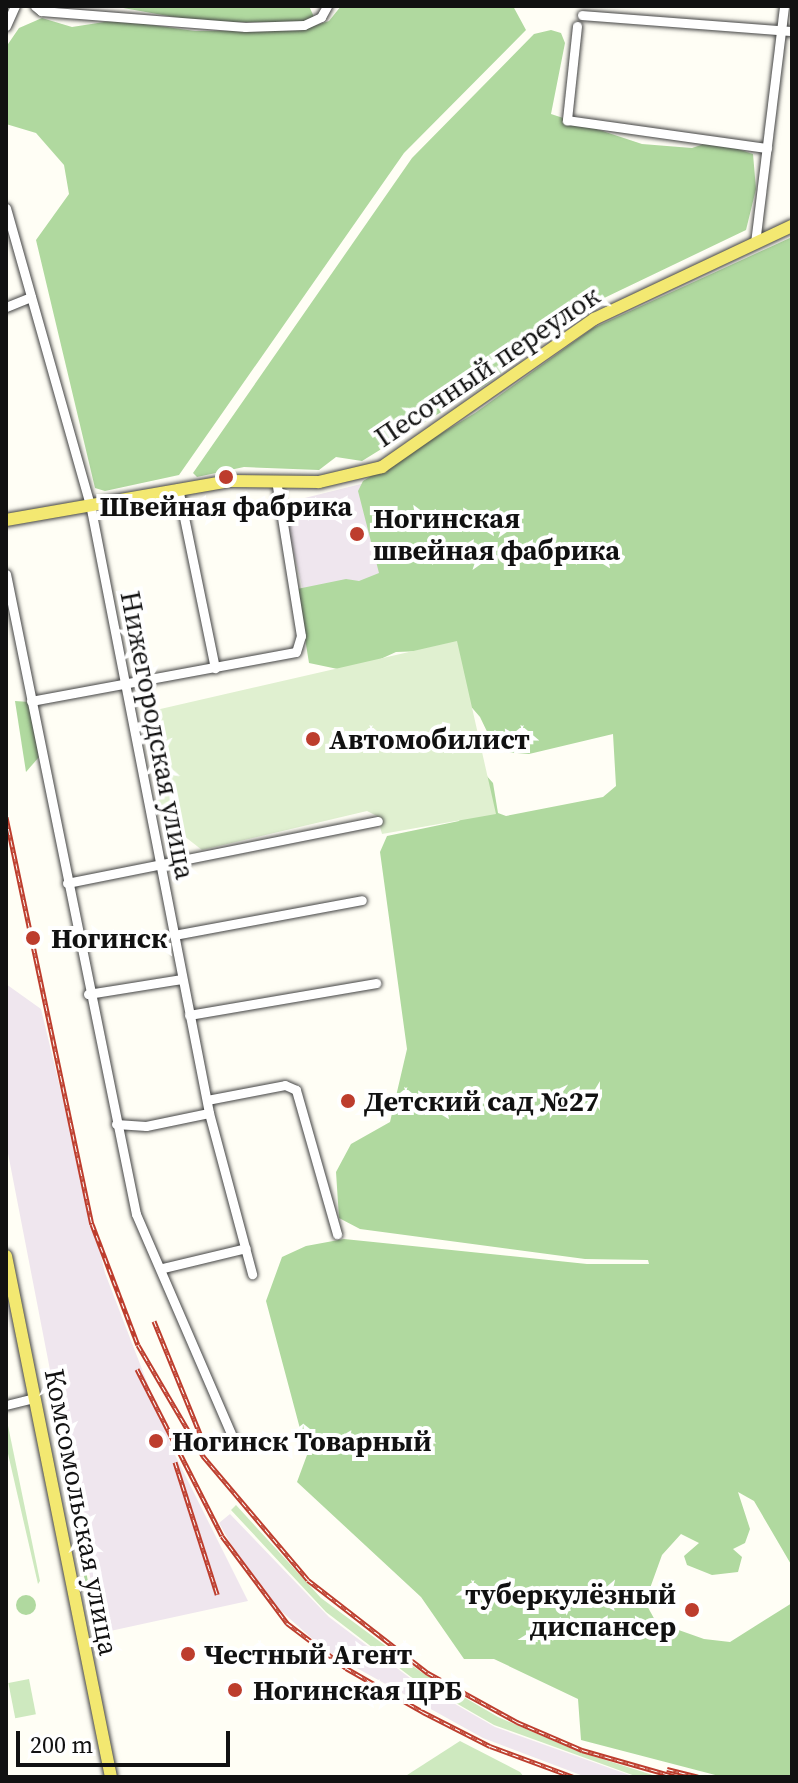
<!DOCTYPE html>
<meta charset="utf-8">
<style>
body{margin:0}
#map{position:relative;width:798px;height:1783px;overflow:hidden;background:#fffef5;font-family:"Source Serif 4",serif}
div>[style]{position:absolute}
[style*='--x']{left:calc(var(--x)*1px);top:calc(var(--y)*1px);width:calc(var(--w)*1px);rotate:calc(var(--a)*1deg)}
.industrial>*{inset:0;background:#efe6ee;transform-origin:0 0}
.green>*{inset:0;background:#cee9bf;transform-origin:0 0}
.forest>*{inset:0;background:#b0d99f}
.round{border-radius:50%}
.pitch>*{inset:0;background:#e0f0d0}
.roads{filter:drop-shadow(0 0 2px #444) drop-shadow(0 0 2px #444)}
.minor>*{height:9px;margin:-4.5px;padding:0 4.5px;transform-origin:4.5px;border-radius:4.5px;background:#fff}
.major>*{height:12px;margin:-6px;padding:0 6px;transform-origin:6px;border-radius:6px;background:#f3e871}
.rail>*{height:5px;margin-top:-2.5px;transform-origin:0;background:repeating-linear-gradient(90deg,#fff 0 6px,#bd3d2d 0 12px);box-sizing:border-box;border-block:2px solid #bd3d2d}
.dots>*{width:22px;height:22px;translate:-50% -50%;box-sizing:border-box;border:4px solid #fff;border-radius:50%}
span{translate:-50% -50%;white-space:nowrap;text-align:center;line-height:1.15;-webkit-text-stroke:8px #fff;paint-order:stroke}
.street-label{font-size:28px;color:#111}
.poi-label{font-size:28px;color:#111;font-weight:700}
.left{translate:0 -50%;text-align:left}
.right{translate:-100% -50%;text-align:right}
.frame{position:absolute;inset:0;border:8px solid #111;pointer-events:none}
.scale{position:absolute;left:16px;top:1731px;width:214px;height:36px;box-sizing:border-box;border:4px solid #111;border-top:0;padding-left:10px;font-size:24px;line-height:28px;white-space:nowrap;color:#111;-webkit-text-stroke:6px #fff;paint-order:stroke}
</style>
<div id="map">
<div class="industrial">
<div style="left:365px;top:483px;width:96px;height:86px;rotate:76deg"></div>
<div style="clip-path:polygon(6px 984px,41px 1009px,105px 1273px,175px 1455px,248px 1601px,101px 1633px,6px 1143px)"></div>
<div style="clip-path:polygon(230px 1514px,329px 1617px,410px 1678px,495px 1727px,635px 1777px,586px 1777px,483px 1738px,326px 1651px,271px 1602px,237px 1555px,219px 1523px)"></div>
</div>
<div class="green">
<div style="clip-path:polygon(6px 1416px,40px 1581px,38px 1584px,6px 1445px)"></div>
<div style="clip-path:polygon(236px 1505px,321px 1598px,421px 1672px,498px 1717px,577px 1751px,659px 1777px,638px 1777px,494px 1725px,411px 1677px,326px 1612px,231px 1510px)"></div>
<div style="left:29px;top:1679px;width:36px;height:21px;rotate:79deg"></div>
<div style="clip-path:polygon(460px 1741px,520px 1772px,524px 1777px,404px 1777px)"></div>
</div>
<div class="forest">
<div style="clip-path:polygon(112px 6px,309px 6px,314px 17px,308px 22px,202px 22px)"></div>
<div style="clip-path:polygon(341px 6px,513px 6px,526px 30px,404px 153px,179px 475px,105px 491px,95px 488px,36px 240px,69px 194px,64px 165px,36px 133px,6px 124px,6px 47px,19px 28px,42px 18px,72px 27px,117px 20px,195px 31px,301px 30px,329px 21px)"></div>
<div style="clip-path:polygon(551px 30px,561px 33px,565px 43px,551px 114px,642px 144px,692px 148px,713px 141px,753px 154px,756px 189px,746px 230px,600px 300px,485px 385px,362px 461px,336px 457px,319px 470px,244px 467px,197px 477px,193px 473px,412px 158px,534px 34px)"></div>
<div style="clip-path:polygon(792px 237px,792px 1566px,754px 1501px,738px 1492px,750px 1529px,745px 1543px,733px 1549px,742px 1557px,738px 1572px,712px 1575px,687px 1565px,684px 1556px,699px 1543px,681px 1534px,662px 1555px,645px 1602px,656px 1622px,704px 1639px,730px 1642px,792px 1603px,792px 1777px,723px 1777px,581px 1740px,578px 1699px,494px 1659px,464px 1659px,421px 1597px,297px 1482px,307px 1455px,266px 1301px,282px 1257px,306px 1246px,344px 1239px,587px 1264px,649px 1264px,648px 1260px,585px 1259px,360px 1229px,339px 1218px,336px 1172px,351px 1144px,390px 1122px,407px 1049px,380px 852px,387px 836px,459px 821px,485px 774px,493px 783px,498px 813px,506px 816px,603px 797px,616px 786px,613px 734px,529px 754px,505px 752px,493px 744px,480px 717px,423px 651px,396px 652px,352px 672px,309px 663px,297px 589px,346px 579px,359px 581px,379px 573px,358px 491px,363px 481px,475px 413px,593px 328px)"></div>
<div style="clip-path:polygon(15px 701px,29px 702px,39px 757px,26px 772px)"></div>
<div style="clip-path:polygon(84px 1560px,96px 1625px,94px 1626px,81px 1561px)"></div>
<div class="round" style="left:16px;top:1595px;width:20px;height:20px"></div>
</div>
<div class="pitch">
<div style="clip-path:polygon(457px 641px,496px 814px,382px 834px,377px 816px,367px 811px,202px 850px,161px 818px,143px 713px)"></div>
</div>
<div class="roads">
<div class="minor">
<div style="--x:35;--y:6;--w:8;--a:40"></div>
<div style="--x:41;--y:11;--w:205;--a:4.5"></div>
<div style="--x:245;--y:27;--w:59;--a:-1.9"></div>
<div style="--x:304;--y:25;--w:19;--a:-25"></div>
<div style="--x:321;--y:17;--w:13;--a:-61"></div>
<div style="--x:582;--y:15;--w:211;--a:4.4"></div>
<div style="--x:6;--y:26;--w:22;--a:-66"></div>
<div style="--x:577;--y:26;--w:95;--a:96.1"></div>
<div style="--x:567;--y:120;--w:202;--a:8"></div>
<div style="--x:6;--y:208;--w:308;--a:74.2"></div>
<div style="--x:90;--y:504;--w:621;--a:78.94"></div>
<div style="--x:209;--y:1113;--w:167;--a:75"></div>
<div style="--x:755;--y:243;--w:239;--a:-83"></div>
<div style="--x:6;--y:307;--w:27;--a:-22"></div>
<div style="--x:178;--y:488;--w:184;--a:78.4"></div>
<div style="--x:6;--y:574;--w:653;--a:78.52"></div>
<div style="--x:136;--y:1214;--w:244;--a:66.6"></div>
<div style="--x:31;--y:701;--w:269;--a:-10.5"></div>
<div style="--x:296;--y:652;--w:17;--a:-73"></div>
<div style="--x:301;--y:636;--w:158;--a:-99.1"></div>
<div style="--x:67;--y:883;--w:317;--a:-11.3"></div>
<div style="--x:174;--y:935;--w:191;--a:-10.5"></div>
<div style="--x:88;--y:994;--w:95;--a:-9.1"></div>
<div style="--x:189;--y:1015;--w:190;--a:-9.7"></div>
<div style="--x:207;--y:1100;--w:79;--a:-10.9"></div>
<div style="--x:285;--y:1085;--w:12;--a:24"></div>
<div style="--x:296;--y:1090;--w:150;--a:74.1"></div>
<div style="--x:116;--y:1124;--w:30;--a:4"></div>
<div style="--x:146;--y:1126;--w:64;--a:-11.7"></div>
<div style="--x:163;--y:1268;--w:85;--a:-13.5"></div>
<div style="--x:6;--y:1405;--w:30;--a:-14"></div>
</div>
<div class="major">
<div style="--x:6;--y:520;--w:227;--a:-9.9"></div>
<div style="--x:230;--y:481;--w:89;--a:0.6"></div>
<div style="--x:319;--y:482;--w:65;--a:-13.4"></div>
<div style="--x:382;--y:467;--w:259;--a:-34.9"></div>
<div style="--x:594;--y:319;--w:219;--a:-25.2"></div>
<div style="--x:6;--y:1256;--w:531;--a:78.61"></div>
</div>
</div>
<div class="rail">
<div style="--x:6;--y:817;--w:416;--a:78.1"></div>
<div style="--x:92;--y:1224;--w:129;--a:69.2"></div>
<div style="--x:138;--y:1345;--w:129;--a:59.6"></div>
<div style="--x:203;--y:1456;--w:162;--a:49.7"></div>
<div style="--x:308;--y:1580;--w:152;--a:37.8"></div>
<div style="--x:428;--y:1673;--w:102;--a:28.8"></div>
<div style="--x:517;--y:1722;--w:71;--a:23.3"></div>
<div style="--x:582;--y:1750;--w:99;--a:15.9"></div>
<div style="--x:154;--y:1321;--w:122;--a:67.8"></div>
<div style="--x:137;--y:1369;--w:187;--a:63"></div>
<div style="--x:222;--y:1536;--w:109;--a:53.2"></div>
<div style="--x:287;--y:1623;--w:74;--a:37.3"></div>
<div style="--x:346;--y:1668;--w:89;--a:29.7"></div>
<div style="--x:423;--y:1712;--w:75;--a:26.9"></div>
<div style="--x:490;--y:1746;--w:90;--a:20.3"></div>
<div style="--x:175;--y:1462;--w:139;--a:72.3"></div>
<div style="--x:667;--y:1769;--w:32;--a:14"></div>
</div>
<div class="dots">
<div style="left:226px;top:477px;background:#bd3d2d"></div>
<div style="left:357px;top:534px;background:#bd3d2d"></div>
<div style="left:313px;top:739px;background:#bd3d2d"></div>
<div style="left:33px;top:938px;background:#bd3d2d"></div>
<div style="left:348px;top:1101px;background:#bd3d2d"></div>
<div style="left:156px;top:1441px;background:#bd3d2d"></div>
<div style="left:692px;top:1610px;background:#bd3d2d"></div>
<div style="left:188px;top:1654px;background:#bd3d2d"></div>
<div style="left:235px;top:1690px;background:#bd3d2d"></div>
</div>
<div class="street-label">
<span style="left:487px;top:366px;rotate:-34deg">Песочный переулок</span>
<span style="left:158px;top:735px;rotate:79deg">Нижегородская улица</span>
<span style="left:82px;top:1512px;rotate:79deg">Комсомольская улица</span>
</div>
<div class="poi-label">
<span style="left:226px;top:506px">Швейная фабрика</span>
<span class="left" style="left:373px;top:534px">Ногинская<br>швейная фабрика</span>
<span class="left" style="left:329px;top:739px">Автомобилист</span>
<span class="left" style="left:51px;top:938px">Ногинск</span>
<span class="left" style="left:364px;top:1101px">Детский сад №27</span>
<span class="left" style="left:172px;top:1441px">Ногинск Товарный</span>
<span class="right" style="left:676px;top:1610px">туберкулёзный<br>диспансер</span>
<span class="left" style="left:204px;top:1654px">Честный Агент</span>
<span class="left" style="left:253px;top:1690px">Ногинская ЦРБ</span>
</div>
<div class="frame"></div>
<div class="scale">200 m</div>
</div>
